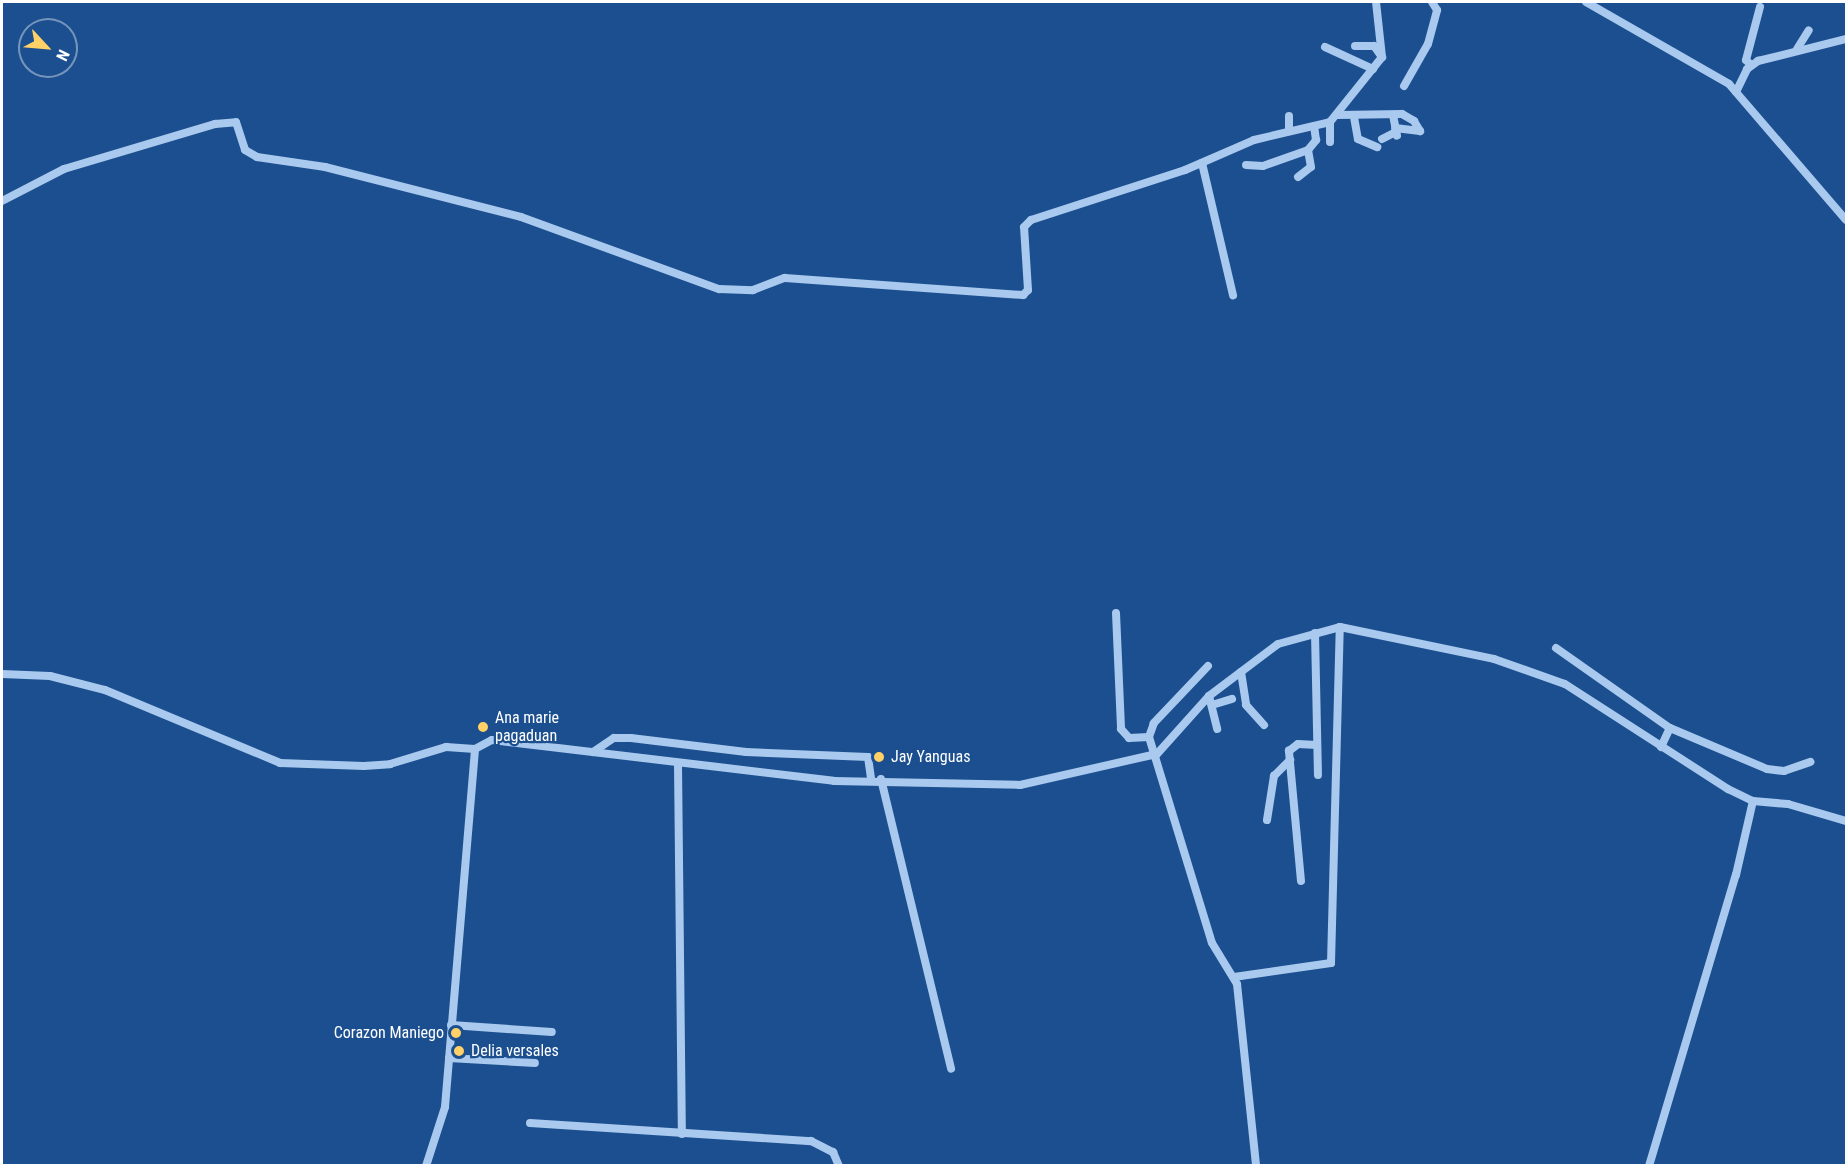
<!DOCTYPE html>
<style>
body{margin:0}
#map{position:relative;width:1848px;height:1167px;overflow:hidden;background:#1b4f8f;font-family:"Roboto Condensed",sans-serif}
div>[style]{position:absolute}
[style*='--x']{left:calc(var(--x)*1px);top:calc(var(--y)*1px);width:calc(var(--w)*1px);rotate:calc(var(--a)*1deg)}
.minor>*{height:8px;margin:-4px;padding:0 4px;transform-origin:4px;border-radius:4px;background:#a9c9ee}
.dots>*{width:16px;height:16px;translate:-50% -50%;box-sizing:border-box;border:3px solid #1b4f8f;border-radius:50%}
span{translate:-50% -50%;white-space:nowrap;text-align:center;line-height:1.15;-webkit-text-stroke:4.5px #1b4f8f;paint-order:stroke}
.poi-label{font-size:16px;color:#fff}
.left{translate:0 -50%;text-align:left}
.right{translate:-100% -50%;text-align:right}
.frame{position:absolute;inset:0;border:3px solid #fff;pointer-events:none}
.north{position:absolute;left:18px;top:18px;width:60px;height:60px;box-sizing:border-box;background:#1b4f8f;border:2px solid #7695bc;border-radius:50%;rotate:116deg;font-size:16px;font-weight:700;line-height:24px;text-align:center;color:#fff}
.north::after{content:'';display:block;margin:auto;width:21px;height:27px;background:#ffd166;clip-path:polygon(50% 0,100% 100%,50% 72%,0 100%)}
</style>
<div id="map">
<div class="minor">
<div style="--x:1586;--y:2;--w:165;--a:29.8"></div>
<div style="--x:1729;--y:84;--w:179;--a:49.3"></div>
<div style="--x:1355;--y:46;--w:19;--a:0"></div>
<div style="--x:1374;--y:46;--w:14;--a:54"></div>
<div style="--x:1325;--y:47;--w:53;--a:24.6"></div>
<div style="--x:1797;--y:49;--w:22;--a:-58"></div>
<div style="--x:1751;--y:65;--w:7;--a:-135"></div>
<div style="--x:1746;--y:60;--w:55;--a:-75.2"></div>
<div style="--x:1404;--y:86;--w:48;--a:-60.3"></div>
<div style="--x:1428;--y:44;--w:35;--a:-75"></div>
<div style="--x:1437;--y:10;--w:9;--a:-122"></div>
<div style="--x:1736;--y:92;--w:25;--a:-64"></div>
<div style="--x:1747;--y:69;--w:14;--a:-36"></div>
<div style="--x:1758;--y:61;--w:91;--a:-14"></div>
<div style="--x:1338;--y:115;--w:64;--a:-0.9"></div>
<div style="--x:1402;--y:114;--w:14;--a:30"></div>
<div style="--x:1414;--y:121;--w:12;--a:59"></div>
<div style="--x:1420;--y:131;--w:25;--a:-173"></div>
<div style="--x:1393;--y:115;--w:21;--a:79"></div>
<div style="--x:1289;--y:116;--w:15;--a:90"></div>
<div style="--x:1354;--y:117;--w:22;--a:80"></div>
<div style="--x:1358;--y:139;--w:21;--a:23"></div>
<div style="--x:1382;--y:139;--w:16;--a:-27"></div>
<div style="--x:1330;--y:142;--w:20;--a:-90"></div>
<div style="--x:1202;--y:163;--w:136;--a:76.8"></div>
<div style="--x:1246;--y:165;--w:17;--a:3"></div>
<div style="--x:1263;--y:166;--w:48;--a:-19.6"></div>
<div style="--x:1308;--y:150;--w:13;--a:-51"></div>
<div style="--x:1316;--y:140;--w:14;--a:-98"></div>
<div style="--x:1298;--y:177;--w:16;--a:-38"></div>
<div style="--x:1311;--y:167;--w:17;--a:-100"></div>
<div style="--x:2;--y:201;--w:70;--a:-27.3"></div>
<div style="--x:64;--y:169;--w:158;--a:-16.6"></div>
<div style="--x:215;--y:124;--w:21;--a:-5"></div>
<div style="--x:236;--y:122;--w:29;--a:72"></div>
<div style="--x:245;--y:150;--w:14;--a:30"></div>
<div style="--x:257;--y:157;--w:69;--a:8.4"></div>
<div style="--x:325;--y:167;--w:202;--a:14.3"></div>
<div style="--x:521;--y:217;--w:211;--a:20"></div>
<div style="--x:719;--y:289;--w:34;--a:2"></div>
<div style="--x:753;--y:290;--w:34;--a:-21"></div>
<div style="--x:785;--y:278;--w:239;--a:4.1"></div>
<div style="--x:1023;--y:295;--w:7;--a:-45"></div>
<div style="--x:1028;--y:290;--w:63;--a:-93.6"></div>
<div style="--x:1024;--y:227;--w:10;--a:-45"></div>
<div style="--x:1031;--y:220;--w:162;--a:-18"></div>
<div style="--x:1185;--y:170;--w:75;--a:-23.5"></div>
<div style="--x:1254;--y:140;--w:78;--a:-13.3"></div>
<div style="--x:1330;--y:122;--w:83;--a:-51.3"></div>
<div style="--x:1382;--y:57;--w:55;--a:-96.2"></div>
<div style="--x:1116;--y:613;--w:116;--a:87.5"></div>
<div style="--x:1121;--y:729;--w:12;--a:48"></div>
<div style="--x:1129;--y:738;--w:20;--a:-3"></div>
<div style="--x:1315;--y:633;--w:142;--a:88.8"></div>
<div style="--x:1556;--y:648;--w:139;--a:35.1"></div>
<div style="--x:1670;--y:728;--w:105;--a:22.9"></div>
<div style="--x:1767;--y:769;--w:17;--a:7"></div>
<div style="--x:1784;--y:771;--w:28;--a:-19"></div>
<div style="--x:1208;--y:666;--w:79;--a:133.5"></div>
<div style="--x:1154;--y:723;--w:15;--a:110"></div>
<div style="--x:1149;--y:737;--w:215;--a:73"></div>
<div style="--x:1212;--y:943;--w:48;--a:58.6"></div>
<div style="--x:1237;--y:984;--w:183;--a:84"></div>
<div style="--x:1241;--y:672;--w:33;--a:81"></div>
<div style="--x:1246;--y:705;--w:27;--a:48"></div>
<div style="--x:2;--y:674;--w:48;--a:2.4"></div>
<div style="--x:50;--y:676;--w:57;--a:14.3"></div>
<div style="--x:105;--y:690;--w:190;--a:22.6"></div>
<div style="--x:280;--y:763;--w:84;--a:2"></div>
<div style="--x:364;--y:766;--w:26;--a:-4"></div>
<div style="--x:390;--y:764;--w:59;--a:-16.9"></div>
<div style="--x:446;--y:747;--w:29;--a:4"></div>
<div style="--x:1209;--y:696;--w:34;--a:76"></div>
<div style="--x:1212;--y:705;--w:21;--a:-17"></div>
<div style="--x:1661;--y:747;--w:21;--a:-65"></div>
<div style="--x:593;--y:752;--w:25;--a:-34"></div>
<div style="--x:614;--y:738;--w:17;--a:0"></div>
<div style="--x:631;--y:738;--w:116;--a:6.9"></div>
<div style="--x:746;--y:752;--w:122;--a:2.3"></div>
<div style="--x:868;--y:757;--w:22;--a:82"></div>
<div style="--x:678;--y:764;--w:370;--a:89.4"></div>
<div style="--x:881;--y:779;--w:298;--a:76.4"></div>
<div style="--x:1267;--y:820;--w:45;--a:-81"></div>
<div style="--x:1274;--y:776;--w:23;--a:-45"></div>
<div style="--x:1301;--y:881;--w:131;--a:-95.3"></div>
<div style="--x:1289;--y:751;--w:11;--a:-38"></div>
<div style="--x:1298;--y:744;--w:19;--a:3"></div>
<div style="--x:1234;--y:977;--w:98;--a:-8.2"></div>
<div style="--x:1331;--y:963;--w:336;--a:-88.5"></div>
<div style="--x:451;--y:1025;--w:101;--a:4"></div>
<div style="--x:449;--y:1058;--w:86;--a:3.3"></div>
<div style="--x:530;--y:1123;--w:282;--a:3.7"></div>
<div style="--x:811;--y:1141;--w:25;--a:27"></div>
<div style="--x:833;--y:1152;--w:15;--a:67"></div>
<div style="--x:426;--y:1166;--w:62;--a:-72.1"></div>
<div style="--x:445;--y:1107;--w:359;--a:-85.2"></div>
<div style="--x:475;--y:749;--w:19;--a:-28"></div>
<div style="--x:492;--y:740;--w:344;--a:6.8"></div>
<div style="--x:834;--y:781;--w:186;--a:1.2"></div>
<div style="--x:1020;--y:785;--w:140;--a:-12.8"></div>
<div style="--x:1157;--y:754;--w:78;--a:-48.1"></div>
<div style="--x:1209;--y:696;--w:86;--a:-37"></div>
<div style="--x:1278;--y:644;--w:64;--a:-15.3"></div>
<div style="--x:1340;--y:627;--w:157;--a:11.7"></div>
<div style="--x:1494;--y:659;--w:75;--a:19.4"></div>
<div style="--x:1565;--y:684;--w:194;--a:32.8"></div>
<div style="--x:1728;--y:789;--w:28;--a:26"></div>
<div style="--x:1753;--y:801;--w:35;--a:5"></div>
<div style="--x:1788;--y:804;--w:60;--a:16.3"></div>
<div style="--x:1649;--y:1166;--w:304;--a:-73.4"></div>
<div style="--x:1736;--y:875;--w:76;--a:-77.1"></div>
</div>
<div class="dots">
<div style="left:483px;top:727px;background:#ffd166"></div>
<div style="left:879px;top:757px;background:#ffd166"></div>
<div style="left:456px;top:1033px;background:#ffd166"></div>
<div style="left:459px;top:1051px;background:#ffd166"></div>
</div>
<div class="poi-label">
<span class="left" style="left:495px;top:727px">Ana marie<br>pagaduan</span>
<span class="left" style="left:891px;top:757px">Jay Yanguas</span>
<span class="right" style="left:444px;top:1033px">Corazon Maniego</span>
<span class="left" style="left:471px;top:1051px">Delia versales</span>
</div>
<div class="frame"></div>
<div class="north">N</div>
</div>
